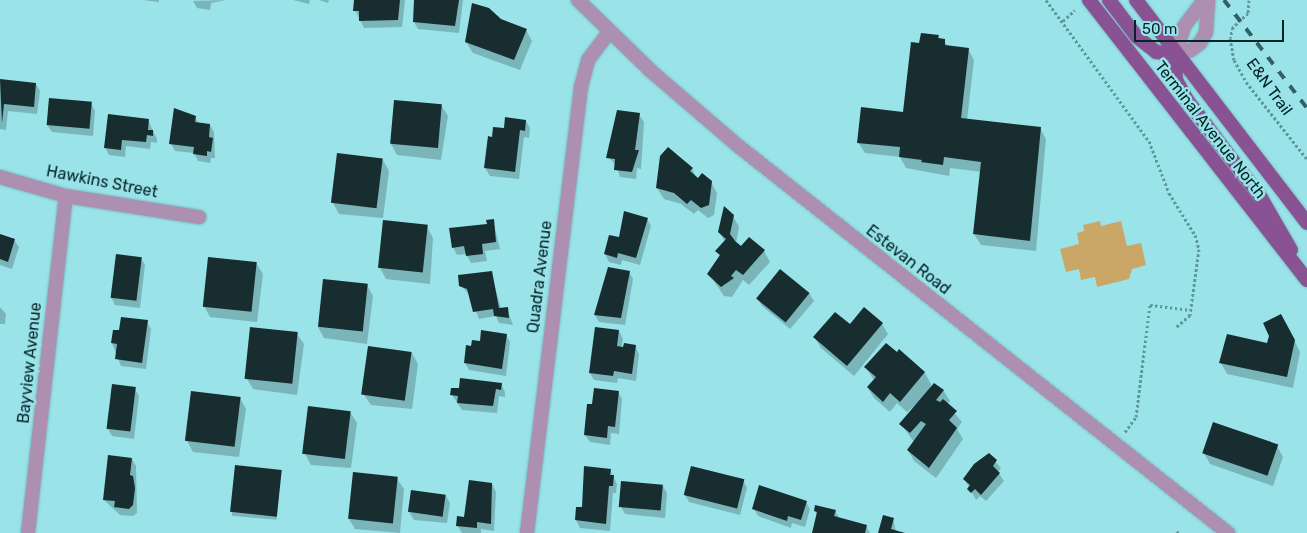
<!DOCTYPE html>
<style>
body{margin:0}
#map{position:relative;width:1307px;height:533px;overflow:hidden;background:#99e3e9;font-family:Rubik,sans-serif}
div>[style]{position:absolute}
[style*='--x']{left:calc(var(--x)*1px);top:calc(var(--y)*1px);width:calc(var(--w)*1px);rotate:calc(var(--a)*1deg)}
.green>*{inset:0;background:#caa767}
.shadow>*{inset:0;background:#0003;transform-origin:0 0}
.building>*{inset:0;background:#182d2f;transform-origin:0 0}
.path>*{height:3px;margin-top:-1.5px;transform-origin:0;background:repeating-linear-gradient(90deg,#5e979c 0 2.5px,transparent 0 5px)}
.roads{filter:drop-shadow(0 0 1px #7bbdc2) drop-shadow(0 0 1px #7bbdc2)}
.minor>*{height:14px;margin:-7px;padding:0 7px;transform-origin:7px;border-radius:7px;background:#ad8fb2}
.tertiary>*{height:14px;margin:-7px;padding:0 7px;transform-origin:7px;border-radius:7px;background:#ad8fb2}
.primary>*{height:14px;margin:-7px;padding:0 7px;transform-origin:7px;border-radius:7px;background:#895292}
.rail>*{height:4px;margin-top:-2px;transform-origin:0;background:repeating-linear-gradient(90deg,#336064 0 9px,transparent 0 18px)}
span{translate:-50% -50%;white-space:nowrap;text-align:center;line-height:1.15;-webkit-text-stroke:5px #99e3e9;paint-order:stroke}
.street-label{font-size:16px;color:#042426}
.scale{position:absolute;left:1134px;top:20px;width:150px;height:22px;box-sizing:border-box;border:2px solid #042426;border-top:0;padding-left:6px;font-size:15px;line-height:18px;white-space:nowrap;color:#042426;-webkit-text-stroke:4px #99e3e9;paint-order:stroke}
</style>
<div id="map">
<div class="green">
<div style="clip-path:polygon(1100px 221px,1101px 226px,1121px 221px,1127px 246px,1141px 243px,1146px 265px,1132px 269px,1129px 279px,1097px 287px,1095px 277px,1081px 280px,1079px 269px,1066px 272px,1060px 249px,1079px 244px,1077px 233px,1084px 231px,1083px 225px)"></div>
</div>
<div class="shadow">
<div style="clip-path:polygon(143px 0,159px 0,159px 2px)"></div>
<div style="clip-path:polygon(226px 0,211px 3px,210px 10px,197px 8px,193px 1px)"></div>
<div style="clip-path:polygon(293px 0,310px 0,309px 4px)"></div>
<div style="clip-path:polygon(319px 0,329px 0,328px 3px)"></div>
<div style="clip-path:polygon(356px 0,405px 0,402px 27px,364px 28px,355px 10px)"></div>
<div style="clip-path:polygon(416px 0,463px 0,459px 33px,418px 29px,414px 22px)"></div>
<div style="clip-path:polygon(501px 20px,526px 30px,532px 41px,520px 70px,473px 53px,466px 42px)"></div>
<div style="clip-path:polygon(938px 36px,949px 47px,968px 49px,974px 60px,967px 120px,1040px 128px,1046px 139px,1036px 251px,981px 245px,974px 234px,982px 172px,950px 168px,949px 176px,906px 168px,900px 157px,865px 153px,858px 142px,904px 114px,920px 44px)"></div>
<div style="clip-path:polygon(0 80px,36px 84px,40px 91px,37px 114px,8px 111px,6px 130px,0 129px)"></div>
<div style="clip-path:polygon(91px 103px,95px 111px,93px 136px,52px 132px,47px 125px)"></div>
<div style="clip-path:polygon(441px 105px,448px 116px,441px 160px,397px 155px,391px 144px)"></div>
<div style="clip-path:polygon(639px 115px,644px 122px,641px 169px,637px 168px,636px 179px,620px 177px,616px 165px,608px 157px)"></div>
<div style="clip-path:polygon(195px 117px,199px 124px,210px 125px,214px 132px,215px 158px,211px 158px,210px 163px,198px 161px,194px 153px,175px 151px,171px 144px)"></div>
<div style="clip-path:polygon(148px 120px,157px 139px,157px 143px,151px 142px,150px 149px,126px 146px,125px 157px,109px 155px,105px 147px)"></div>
<div style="clip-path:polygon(526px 121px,530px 128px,529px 138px,524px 137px,519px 179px,490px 176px,485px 168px,505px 129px)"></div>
<div style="clip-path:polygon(383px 160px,389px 171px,383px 218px,339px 214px,333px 203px)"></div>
<div style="clip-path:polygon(692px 169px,698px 180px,711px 182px,717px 193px,714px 215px,708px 218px,698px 210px,694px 214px,681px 204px,664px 199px,657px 188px)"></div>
<div style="clip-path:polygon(733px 216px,739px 227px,736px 243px,741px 248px,764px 251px,770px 262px,749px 285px,743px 280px,732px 297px,724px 296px,709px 274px,720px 257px,717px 251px,725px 242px,719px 232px)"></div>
<div style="clip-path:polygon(647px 219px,651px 226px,640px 265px,622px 260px,621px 265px,609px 262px,605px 254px)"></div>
<div style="clip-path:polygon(493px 221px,500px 249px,485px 251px,487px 261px,471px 263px,466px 254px,457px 255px,453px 247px)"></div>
<div style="clip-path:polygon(427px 227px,433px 238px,430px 284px,386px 279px,380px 268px)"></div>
<div style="clip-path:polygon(0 236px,14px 240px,19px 247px,12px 269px,0 265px)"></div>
<div style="clip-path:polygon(141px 258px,145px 265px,140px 308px,115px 305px,111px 297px)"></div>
<div style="clip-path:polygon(256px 263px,263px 274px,257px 322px,210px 317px,204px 306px)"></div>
<div style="clip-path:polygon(491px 272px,501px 309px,507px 309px,513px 325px,499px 323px,496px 316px,479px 319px,469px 294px,460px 285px)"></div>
<div style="clip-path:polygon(629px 272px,633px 279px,625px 325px,599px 322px,595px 315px)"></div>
<div style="clip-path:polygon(367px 285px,373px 296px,367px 344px,324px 338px,318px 327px)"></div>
<div style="clip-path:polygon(809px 293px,814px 301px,790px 329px,762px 306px,758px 299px)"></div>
<div style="clip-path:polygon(0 307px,6px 314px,5px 324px,0 324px)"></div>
<div style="clip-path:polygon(147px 322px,151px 329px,146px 369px,121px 366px,112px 343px,120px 332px)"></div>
<div style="clip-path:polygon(882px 324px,888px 334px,854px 376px,821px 348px,815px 338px,850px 326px)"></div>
<div style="clip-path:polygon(1287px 326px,1300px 352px,1293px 388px,1227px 374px,1221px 363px,1267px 344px)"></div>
<div style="clip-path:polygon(619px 331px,623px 339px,621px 350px,635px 346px,639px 354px,636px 381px,618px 378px,617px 383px,594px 380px,590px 373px)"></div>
<div style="clip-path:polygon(297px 334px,304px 344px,297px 395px,253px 389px,247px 379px)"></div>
<div style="clip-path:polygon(506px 335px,510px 342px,506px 376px,469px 370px,465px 363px,472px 347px)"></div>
<div style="clip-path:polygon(886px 344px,925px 373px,931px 384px,930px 390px,943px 390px,950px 401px,947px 404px,962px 422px,957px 429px,963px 439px,936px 478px,914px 461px,908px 450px,914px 442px,901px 424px,925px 397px,907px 412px,897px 403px,890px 412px,874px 398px,868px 388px,874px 380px,866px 368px)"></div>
<div style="clip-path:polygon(412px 353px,418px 364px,412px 409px,371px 405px,364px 395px)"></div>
<div style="clip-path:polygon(501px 384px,505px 392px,505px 397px,499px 396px,497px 413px,462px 410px,452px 395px)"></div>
<div style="clip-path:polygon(135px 389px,139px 396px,134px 439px,112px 436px,108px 429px)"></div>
<div style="clip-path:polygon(618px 392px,622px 399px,619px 434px,611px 433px,610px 445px,590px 442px,585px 435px,593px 405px)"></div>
<div style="clip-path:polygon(240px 398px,246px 409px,239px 457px,193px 452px,187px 441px)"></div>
<div style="clip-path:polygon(350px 412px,357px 423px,351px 468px,311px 465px,305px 454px)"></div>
<div style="clip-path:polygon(1277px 446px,1283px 457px,1273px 486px,1210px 464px,1204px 453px)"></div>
<div style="clip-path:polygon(989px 455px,1001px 468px,998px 472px,1004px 481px,986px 501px,980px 496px,976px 500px,965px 480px)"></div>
<div style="clip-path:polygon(132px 459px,136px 466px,137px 513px,133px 516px,120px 515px,104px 500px)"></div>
<div style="left:236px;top:467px;width:45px;height:49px;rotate:5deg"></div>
<div style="clip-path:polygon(610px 470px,617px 484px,616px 493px,613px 493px,610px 531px,580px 528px,576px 520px,577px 508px,583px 509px)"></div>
<div style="clip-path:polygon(397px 479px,404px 489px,400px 533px,355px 529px,349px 519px)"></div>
<div style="clip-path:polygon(743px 480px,747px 488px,740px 515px,689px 502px,685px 495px)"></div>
<div style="clip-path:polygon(492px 484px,496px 492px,494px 531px,481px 529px,481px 533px,462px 533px,457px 525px)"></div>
<div style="clip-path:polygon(663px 486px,667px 493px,665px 518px,625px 514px,621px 507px)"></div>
<div style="clip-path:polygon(446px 496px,450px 503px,447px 523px,414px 520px,409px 512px)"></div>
<div style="clip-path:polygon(806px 502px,810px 509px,805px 527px,792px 523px,791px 528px,758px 516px,754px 509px)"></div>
<div style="clip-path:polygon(815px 511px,835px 511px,840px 519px,866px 526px,870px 533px,813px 533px,818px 516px)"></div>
<div style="clip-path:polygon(893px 519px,896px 531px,902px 533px,880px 533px)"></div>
</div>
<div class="building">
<div style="clip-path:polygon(354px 0,400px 0,398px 20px,359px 21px,359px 11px,353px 11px)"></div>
<div style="clip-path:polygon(414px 0,459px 0,455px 26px,413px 22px)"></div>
<div style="clip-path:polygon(472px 3px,489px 8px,501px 19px,527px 29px,514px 60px,465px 42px)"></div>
<div style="clip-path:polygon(921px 33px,939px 35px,938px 38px,945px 39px,945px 45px,969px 48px,961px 118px,1041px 127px,1030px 241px,973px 234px,981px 162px,944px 157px,943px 165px,921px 162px,922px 160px,899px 157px,900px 147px,857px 143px,861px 107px,903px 112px,911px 42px,919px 43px)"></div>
<div style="clip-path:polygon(0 79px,36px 83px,34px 107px,4px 104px,2px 123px)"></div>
<div style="left:49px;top:98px;width:43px;height:27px;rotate:5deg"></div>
<div style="left:394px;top:100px;width:48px;height:44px;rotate:5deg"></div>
<div style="clip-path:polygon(174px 108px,196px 116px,195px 122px,210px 124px,209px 137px,213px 138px,211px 152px,207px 151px,207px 156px,193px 154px,194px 147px,169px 144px)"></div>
<div style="clip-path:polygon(617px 110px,640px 113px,635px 150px,639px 150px,632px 172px,614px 170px,615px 159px,606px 158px)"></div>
<div style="clip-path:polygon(108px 114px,149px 119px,148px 130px,153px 130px,153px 136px,147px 135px,146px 142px,122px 140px,121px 150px,104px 148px)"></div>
<div style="clip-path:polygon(505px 117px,526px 120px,525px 131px,520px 130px,515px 172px,484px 168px,488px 136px,492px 137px,493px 127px,504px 128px)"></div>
<div style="clip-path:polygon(668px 147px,693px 168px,690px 171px,698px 178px,702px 173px,712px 181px,709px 205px,701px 208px,691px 200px,687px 204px,674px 193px,656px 188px,660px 156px)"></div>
<div style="left:337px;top:153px;width:46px;height:50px;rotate:7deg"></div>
<div style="clip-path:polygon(724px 206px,734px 215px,730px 234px,735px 241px,741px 246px,749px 237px,765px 250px,743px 275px,736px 270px,731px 276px,734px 278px,721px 287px,707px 274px,720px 255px,715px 251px,726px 239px,718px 232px)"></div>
<div style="clip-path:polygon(624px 211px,648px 218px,636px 258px,618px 253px,617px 258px,604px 254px,609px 235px,619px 237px)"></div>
<div style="clip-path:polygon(494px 219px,496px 242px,482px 244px,483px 254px,466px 256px,464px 246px,452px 248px,449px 228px,487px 224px,486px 220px)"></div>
<div style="left:383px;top:220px;width:45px;height:48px;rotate:6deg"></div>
<div style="clip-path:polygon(0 234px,15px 239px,8px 262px,0 259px)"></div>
<div style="left:116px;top:254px;width:26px;height:44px;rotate:7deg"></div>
<div style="left:208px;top:257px;width:49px;height:50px;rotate:6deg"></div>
<div style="clip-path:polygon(608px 267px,630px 271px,621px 318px,594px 315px)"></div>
<div style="left:780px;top:269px;width:38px;height:38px;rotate:39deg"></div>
<div style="clip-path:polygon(492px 271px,499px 308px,508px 307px,509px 318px,494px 316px,493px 309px,473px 312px,467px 289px,459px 286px,458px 275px)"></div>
<div style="left:323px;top:279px;width:45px;height:48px;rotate:6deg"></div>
<div style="clip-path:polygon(864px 307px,883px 323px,847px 366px,813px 337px,835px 312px,850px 324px)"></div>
<div style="clip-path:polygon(1281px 314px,1295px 340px,1287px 377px,1219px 363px,1227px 334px,1267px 343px,1269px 336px,1263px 323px)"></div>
<div style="clip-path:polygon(121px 317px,148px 320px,142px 363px,115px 359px,117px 344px,111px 343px,113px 330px,119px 330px)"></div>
<div style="left:250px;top:327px;width:48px;height:52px;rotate:6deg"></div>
<div style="clip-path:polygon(595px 327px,619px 330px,617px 346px,623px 347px,624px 343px,636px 345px,632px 374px,614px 371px,613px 376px,589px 373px)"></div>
<div style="clip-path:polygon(481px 330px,507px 334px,502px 369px,464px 363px,466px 345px,471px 346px,472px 340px,480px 341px)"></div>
<div style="clip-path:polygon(886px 343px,897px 352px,899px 349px,925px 372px,900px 402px,890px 393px,883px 402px,867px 387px,876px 377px,864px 367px)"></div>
<div style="left:368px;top:346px;width:44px;height:49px;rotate:8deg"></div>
<div style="clip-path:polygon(460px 378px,502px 383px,501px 390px,496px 389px,493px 406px,457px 403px,458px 396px,450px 395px,451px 388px,459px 388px)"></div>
<div style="clip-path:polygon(934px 383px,944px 390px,936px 400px,940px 402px,943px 399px,957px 411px,949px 420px,957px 428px,929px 468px,907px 450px,926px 424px,921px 421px,910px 433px,899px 424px)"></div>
<div style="left:112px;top:384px;width:24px;height:45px;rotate:7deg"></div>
<div style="clip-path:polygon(594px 388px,619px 391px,615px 427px,608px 426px,607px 438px,584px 435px,587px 404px,592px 404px)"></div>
<div style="left:191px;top:391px;width:50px;height:50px;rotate:7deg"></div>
<div style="left:308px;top:406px;width:43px;height:48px;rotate:7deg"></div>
<div style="left:1213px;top:422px;width:69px;height:33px;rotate:19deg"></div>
<div style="clip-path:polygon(989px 453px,997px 460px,993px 466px,1000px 473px,981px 495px,975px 489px,971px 493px,967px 489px,970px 485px,963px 479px,974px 464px)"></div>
<div style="clip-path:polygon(108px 455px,132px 458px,130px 475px,133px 476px,135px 488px,133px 505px,129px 509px,114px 507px,115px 501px,103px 500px)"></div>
<div style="left:235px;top:465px;width:47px;height:47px;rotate:6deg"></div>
<div style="clip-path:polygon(584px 466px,611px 469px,610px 475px,614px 475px,613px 486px,609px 486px,606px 524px,575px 520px,576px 507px,582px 507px)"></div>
<div style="left:691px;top:466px;width:55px;height:30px;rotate:14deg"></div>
<div style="left:353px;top:472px;width:45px;height:47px;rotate:6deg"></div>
<div style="clip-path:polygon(469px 480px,492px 483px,491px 524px,477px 522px,477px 528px,456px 526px,457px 516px,464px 517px)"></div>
<div style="left:621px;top:481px;width:42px;height:26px;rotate:5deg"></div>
<div style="clip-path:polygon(759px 485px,807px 501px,801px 520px,788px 516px,787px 521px,752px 509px)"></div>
<div style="left:411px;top:490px;width:35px;height:22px;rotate:8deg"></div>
<div style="clip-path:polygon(815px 505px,836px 510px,834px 516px,867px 525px,865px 533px,812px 533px,817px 512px,814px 511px)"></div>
<div style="clip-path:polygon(883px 515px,894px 518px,891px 529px,905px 533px,878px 533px)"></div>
</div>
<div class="path">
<div style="--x:1046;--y:0;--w:175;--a:53.9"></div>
<div style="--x:1149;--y:141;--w:56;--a:69"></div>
<div style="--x:1169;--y:193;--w:49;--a:58.2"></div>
<div style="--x:1195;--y:235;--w:15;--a:74"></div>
<div style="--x:1199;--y:249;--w:67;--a:97.8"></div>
<div style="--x:1190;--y:315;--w:18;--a:139"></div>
<div style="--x:1249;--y:0;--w:13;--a:94"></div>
<div style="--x:1248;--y:13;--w:21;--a:137"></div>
<div style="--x:1233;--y:27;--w:11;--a:105"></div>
<div style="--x:1230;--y:38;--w:22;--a:80"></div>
<div style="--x:1234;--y:60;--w:25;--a:61"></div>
<div style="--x:1246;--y:82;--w:98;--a:51.6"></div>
<div style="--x:1063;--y:21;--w:16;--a:-43"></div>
<div style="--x:1125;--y:432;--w:19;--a:-54"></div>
<div style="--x:1136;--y:417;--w:113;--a:-82.9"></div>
<div style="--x:1150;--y:305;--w:41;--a:7"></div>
<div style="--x:1177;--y:531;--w:2;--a:63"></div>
</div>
<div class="roads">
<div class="minor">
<div style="--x:0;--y:177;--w:69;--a:16.1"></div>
<div style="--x:66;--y:196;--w:135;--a:9"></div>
<div style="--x:28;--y:533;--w:339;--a:-83.6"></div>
<div style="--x:527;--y:533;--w:449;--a:-83.1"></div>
<div style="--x:581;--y:87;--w:28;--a:-75"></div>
<div style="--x:588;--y:60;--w:35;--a:-53"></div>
</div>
<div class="tertiary">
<div style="--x:578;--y:0;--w:102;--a:44.2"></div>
<div style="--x:651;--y:71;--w:113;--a:40.7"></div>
<div style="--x:737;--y:145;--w:626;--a:38.32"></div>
<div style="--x:1204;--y:0;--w:34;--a:127"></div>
<div style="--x:1184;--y:27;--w:28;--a:108"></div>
<div style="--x:1175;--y:54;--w:16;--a:-14"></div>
<div style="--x:1191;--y:50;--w:11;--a:-38"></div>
<div style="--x:1200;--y:43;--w:13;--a:-61"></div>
<div style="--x:1206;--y:32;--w:32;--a:-86"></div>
</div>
<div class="primary">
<div style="--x:1089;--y:0;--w:355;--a:52.1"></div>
<div style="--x:1109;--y:0;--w:46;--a:52.9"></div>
<div style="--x:1137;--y:37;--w:24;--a:38"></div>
<div style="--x:1156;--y:52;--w:19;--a:6"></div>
<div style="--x:1136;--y:0;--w:281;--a:52.5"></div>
<div style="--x:1175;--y:54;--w:26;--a:88"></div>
<div style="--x:1176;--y:80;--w:23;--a:61"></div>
<div style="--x:1187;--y:100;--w:123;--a:52.9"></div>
<div style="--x:1261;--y:198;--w:60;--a:60"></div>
</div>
</div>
<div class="rail">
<div style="--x:1224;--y:0;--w:136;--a:52.5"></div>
</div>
<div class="street-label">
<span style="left:1269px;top:87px;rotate:54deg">E&amp;N Trail</span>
<span style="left:1210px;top:130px;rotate:52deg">Terminal Avenue North</span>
<span style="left:102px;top:182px;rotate:11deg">Hawkins Street</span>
<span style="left:908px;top:260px;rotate:38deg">Estevan Road</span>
<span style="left:540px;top:277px;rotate:-83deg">Quadra Avenue</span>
<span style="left:30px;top:363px;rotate:-84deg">Bayview Avenue</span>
</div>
<div class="scale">50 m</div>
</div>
